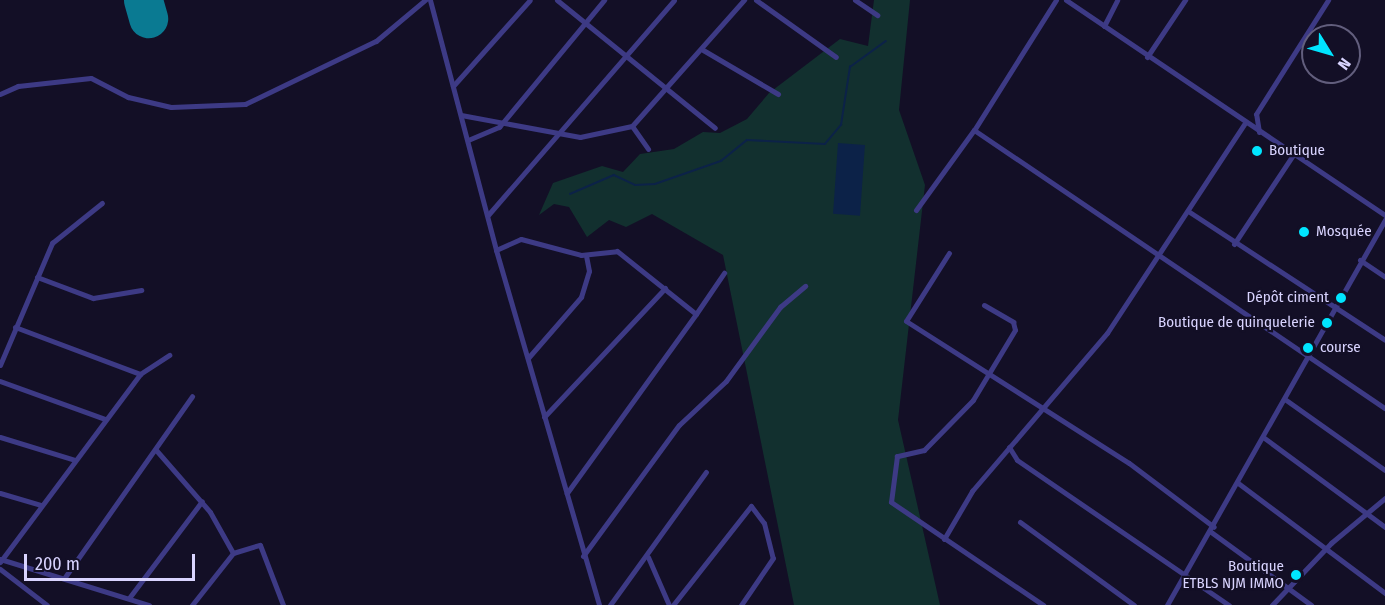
<!DOCTYPE html>
<meta charset="utf-8">
<style>
body{margin:0}
#map{position:relative;width:1385px;height:605px;overflow:hidden;background:#130f26;font-family:"Fira Sans Condensed",sans-serif}
div>[style]{position:absolute}
[style*='--x']{left:calc(var(--x)*1px);top:calc(var(--y)*1px);width:calc(var(--w)*1px);rotate:calc(var(--a)*1deg)}
.green>*{inset:0;background:#12302f}
.water>*{inset:0;background:#0c2248;transform-origin:0 0}
.stream>*{height:1.5px;margin:-0.75px;padding:0 0.75px;transform-origin:0.75px;border-radius:0.75px;background:#0c2248}
.runway>*{height:39px;margin:-19.5px;padding:0 19.5px;transform-origin:19.5px;border-radius:19.5px;background:#0a7a92}
.street>*{height:5px;margin:-2.5px;padding:0 2.5px;transform-origin:2.5px;border-radius:2.5px;background:#3d3a85}
.dots>*{width:16px;height:16px;translate:-50% -50%;box-sizing:border-box;border:3px solid #130f26;border-radius:50%}
span{translate:-50% -50%;white-space:nowrap;text-align:center;line-height:1.15;-webkit-text-stroke:4.5px #130f26;paint-order:stroke}
.poi-label{font-size:15px;color:#d9d4ff}
.left{translate:0 -50%;text-align:left}
.right{translate:-100% -50%;text-align:right}
.north{position:absolute;left:1301px;top:24px;width:60px;height:60px;box-sizing:border-box;background:#130f26;border:2px solid #625e7d;border-radius:50%;rotate:127deg;font-size:16px;font-weight:700;line-height:24px;text-align:center;color:#d9d4ff}
.north::after{content:'';display:block;margin:auto;width:21px;height:27px;background:#00e5ff;clip-path:polygon(50% 0,100% 100%,50% 72%,0 100%)}
.scale{position:absolute;left:24px;top:554px;width:171px;height:27px;box-sizing:border-box;border:3px solid #d9d4ff;border-top:0;padding-left:8px;font-size:18px;line-height:21px;white-space:nowrap;color:#d9d4ff;-webkit-text-stroke:4px #130f26;paint-order:stroke}
</style>
<div id="map">
<div class="green">
<div style="clip-path:polygon(874px 0,910px 0,899px 110px,925px 185px,898px 420px,940px 605px,794px 605px,723px 255px,652px 214px,626px 227px,609px 220px,587px 237px,569px 207px,554px 204px,539px 215px,553px 183px,602px 166px,623px 172px,640px 154px,674px 149px,703px 132px,720px 133px,747px 119px,769px 93px,840px 39px,868px 46px)"></div>
</div>
<div class="water">
<div style="left:838px;top:143px;width:27px;height:71px;rotate:4deg"></div>
</div>
<div class="stream">
<div style="--x:570;--y:194;--w:48;--a:-23.4"></div>
<div style="--x:614;--y:175;--w:23;--a:25"></div>
<div style="--x:635;--y:185;--w:20;--a:-3"></div>
<div style="--x:655;--y:184;--w:70;--a:-19.2"></div>
<div style="--x:721;--y:161;--w:33;--a:-39"></div>
<div style="--x:747;--y:140;--w:78;--a:2.9"></div>
<div style="--x:825;--y:144;--w:25;--a:-50"></div>
<div style="--x:841;--y:125;--w:59;--a:-81.2"></div>
<div style="--x:850;--y:67;--w:44;--a:-35.8"></div>
</div>
<div class="runway">
<div style="--x:143;--y:0;--w:19;--a:74"></div>
</div>
<div class="street">
<div style="--x:430;--y:0;--w:259;--a:75.2"></div>
<div style="--x:496;--y:250;--w:370;--a:73.8"></div>
<div style="--x:557;--y:0;--w:203;--a:39"></div>
<div style="--x:756;--y:0;--w:98;--a:35.5"></div>
<div style="--x:855;--y:0;--w:27;--a:34"></div>
<div style="--x:1056;--y:0;--w:154;--a:122.2"></div>
<div style="--x:974;--y:130;--w:496;--a:34.1"></div>
<div style="--x:1066;--y:0;--w:385;--a:34"></div>
<div style="--x:1104;--y:26;--w:29;--a:-63"></div>
<div style="--x:703;--y:50;--w:87;--a:30.4"></div>
<div style="--x:1147;--y:57;--w:69;--a:-56.3"></div>
<div style="--x:453;--y:86;--w:115;--a:-48.2"></div>
<div style="--x:0;--y:94;--w:20;--a:-24"></div>
<div style="--x:18;--y:86;--w:73;--a:-6.3"></div>
<div style="--x:91;--y:78;--w:42;--a:27.2"></div>
<div style="--x:128;--y:97;--w:44;--a:13.1"></div>
<div style="--x:171;--y:107;--w:74;--a:-2.3"></div>
<div style="--x:245;--y:104;--w:145;--a:-25.7"></div>
<div style="--x:376;--y:41;--w:64;--a:-39.9"></div>
<div style="--x:461;--y:115;--w:121;--a:10.5"></div>
<div style="--x:580;--y:137;--w:53;--a:-11.9"></div>
<div style="--x:632;--y:126;--w:169;--a:-48.4"></div>
<div style="--x:632;--y:126;--w:28;--a:55"></div>
<div style="--x:1259;--y:132;--w:18;--a:-99"></div>
<div style="--x:1256;--y:114;--w:135;--a:-57.7"></div>
<div style="--x:468;--y:140;--w:34;--a:-23"></div>
<div style="--x:499;--y:127;--w:165;--a:-50.4"></div>
<div style="--x:916;--y:210;--w:99;--a:-54.1"></div>
<div style="--x:1188;--y:211;--w:235;--a:33.2"></div>
<div style="--x:488;--y:215;--w:284;--a:-49.1"></div>
<div style="--x:1234;--y:244;--w:107;--a:-56.5"></div>
<div style="--x:496;--y:250;--w:27;--a:-24"></div>
<div style="--x:521;--y:239;--w:62;--a:14.9"></div>
<div style="--x:581;--y:255;--w:36;--a:-6"></div>
<div style="--x:617;--y:251;--w:101;--a:38.6"></div>
<div style="--x:696;--y:314;--w:221;--a:125.8"></div>
<div style="--x:949;--y:253;--w:80;--a:122.3"></div>
<div style="--x:906;--y:321;--w:264;--a:32.5"></div>
<div style="--x:1129;--y:463;--w:106;--a:37"></div>
<div style="--x:1360;--y:260;--w:30;--a:34"></div>
<div style="--x:37;--y:277;--w:60;--a:20.6"></div>
<div style="--x:93;--y:298;--w:49;--a:-9.5"></div>
<div style="--x:984;--y:305;--w:34;--a:30"></div>
<div style="--x:1013;--y:322;--w:8;--a:76"></div>
<div style="--x:1015;--y:330;--w:82;--a:121"></div>
<div style="--x:973;--y:400;--w:70;--a:134.4"></div>
<div style="--x:924;--y:450;--w:28;--a:167"></div>
<div style="--x:897;--y:456;--w:46;--a:97.4"></div>
<div style="--x:891;--y:502;--w:184;--a:34.1"></div>
<div style="--x:696;--y:314;--w:50;--a:-55.7"></div>
<div style="--x:15;--y:327;--w:134;--a:20.6"></div>
<div style="--x:528;--y:358;--w:81;--a:-49"></div>
<div style="--x:581;--y:297;--w:27;--a:-73"></div>
<div style="--x:589;--y:271;--w:16;--a:-101"></div>
<div style="--x:0;--y:365;--w:133;--a:-66.9"></div>
<div style="--x:52;--y:243;--w:64;--a:-38.7"></div>
<div style="--x:0;--y:381;--w:112;--a:19.9"></div>
<div style="--x:1286;--y:400;--w:121;--a:35.3"></div>
<div style="--x:544;--y:417;--w:177;--a:-46.8"></div>
<div style="--x:0;--y:437;--w:78;--a:17"></div>
<div style="--x:1263;--y:437;--w:152;--a:36.4"></div>
<div style="--x:1009;--y:447;--w:15;--a:58"></div>
<div style="--x:1017;--y:460;--w:257;--a:34.4"></div>
<div style="--x:156;--y:450;--w:82;--a:48.9"></div>
<div style="--x:210;--y:512;--w:47;--a:60.7"></div>
<div style="--x:1238;--y:483;--w:184;--a:36.8"></div>
<div style="--x:0;--y:493;--w:43;--a:16.3"></div>
<div style="--x:1020;--y:522;--w:141;--a:36.1"></div>
<div style="--x:1211;--y:532;--w:124;--a:36.1"></div>
<div style="--x:944;--y:539;--w:56;--a:-59.7"></div>
<div style="--x:972;--y:491;--w:208;--a:-49.5"></div>
<div style="--x:1107;--y:333;--w:251;--a:-56.7"></div>
<div style="--x:583;--y:556;--w:162;--a:-53.8"></div>
<div style="--x:679;--y:425;--w:64;--a:-43.1"></div>
<div style="--x:726;--y:381;--w:92;--a:-53.9"></div>
<div style="--x:780;--y:307;--w:33;--a:-40"></div>
<div style="--x:648;--y:557;--w:52;--a:66.4"></div>
<div style="--x:0;--y:559;--w:156;--a:17.2"></div>
<div style="--x:0;--y:562;--w:234;--a:-53.3"></div>
<div style="--x:140;--y:374;--w:35;--a:-33"></div>
<div style="--x:0;--y:569;--w:59;--a:37.5"></div>
<div style="--x:65;--y:577;--w:221;--a:-54.9"></div>
<div style="--x:129;--y:598;--w:121;--a:-53"></div>
<div style="--x:192;--y:605;--w:66;--a:-51.7"></div>
<div style="--x:233;--y:553;--w:28;--a:-17"></div>
<div style="--x:260;--y:545;--w:64;--a:69"></div>
<div style="--x:610;--y:605;--w:164;--a:-54.2"></div>
<div style="--x:673;--y:605;--w:126;--a:-51.8"></div>
<div style="--x:751;--y:506;--w:21;--a:53"></div>
<div style="--x:764;--y:523;--w:36;--a:76"></div>
<div style="--x:773;--y:558;--w:57;--a:124.2"></div>
<div style="--x:1167;--y:605;--w:443;--a:-60.5"></div>
<div style="--x:1272;--y:605;--w:86;--a:-46.4"></div>
<div style="--x:1331;--y:543;--w:70;--a:-39.8"></div>
</div>
<div class="dots">
<div style="left:1257px;top:151px;background:#00e5ff"></div>
<div style="left:1304px;top:232px;background:#00e5ff"></div>
<div style="left:1341px;top:298px;background:#00e5ff"></div>
<div style="left:1327px;top:323px;background:#00e5ff"></div>
<div style="left:1308px;top:348px;background:#00e5ff"></div>
<div style="left:1296px;top:575px;background:#00e5ff"></div>
</div>
<div class="poi-label">
<span class="left" style="left:1269px;top:151px">Boutique</span>
<span class="left" style="left:1316px;top:232px">Mosquée</span>
<span class="right" style="left:1329px;top:298px">Dépôt ciment</span>
<span class="right" style="left:1315px;top:323px">Boutique de quinquelerie</span>
<span class="left" style="left:1320px;top:348px">course</span>
<span class="right" style="left:1284px;top:575px">Boutique<br>ETBLS NJM IMMO</span>
</div>
<div class="north">N</div>
<div class="scale">200 m</div>
</div>
